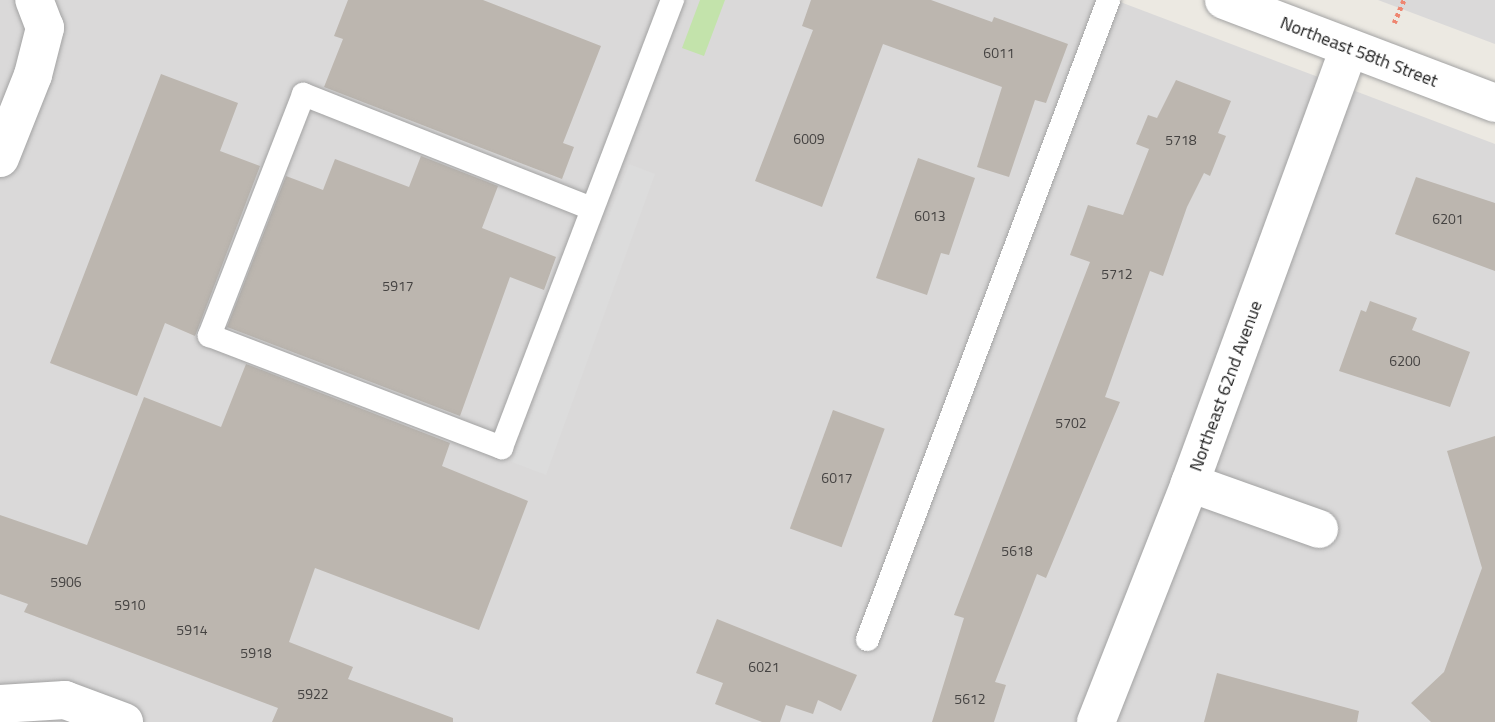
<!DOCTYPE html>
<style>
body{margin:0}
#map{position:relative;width:1495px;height:722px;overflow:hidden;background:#ece9e2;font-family:"Titillium Web",sans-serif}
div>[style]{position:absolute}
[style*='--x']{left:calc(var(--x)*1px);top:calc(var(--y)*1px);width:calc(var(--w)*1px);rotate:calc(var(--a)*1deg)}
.residential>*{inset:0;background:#dad9d9}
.grass>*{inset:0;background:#c3e3ab}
.parking>*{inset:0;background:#dcdcdc}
.building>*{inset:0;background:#bcb6af;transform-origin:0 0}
.path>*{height:4.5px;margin-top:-2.25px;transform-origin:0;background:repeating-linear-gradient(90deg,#ee8671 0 3.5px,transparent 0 7px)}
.roads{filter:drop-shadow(0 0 2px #a3a3a3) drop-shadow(0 0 2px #a3a3a3)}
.service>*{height:23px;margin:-11.5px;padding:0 11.5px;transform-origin:11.5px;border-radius:11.5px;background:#fff}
.minor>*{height:38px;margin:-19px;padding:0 19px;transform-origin:19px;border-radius:19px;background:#fff}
.tertiary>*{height:38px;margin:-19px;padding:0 19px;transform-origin:19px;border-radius:19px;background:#fff}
span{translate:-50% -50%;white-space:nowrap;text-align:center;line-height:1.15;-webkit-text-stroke:6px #fff;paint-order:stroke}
.number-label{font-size:14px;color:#444241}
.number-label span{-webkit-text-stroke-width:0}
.street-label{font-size:18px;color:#1c1c1c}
</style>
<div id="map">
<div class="residential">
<div style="clip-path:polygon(0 0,1115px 0,1495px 144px,1495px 722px,0 722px)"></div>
<div style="clip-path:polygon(1378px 0,1495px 0,1495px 44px)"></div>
</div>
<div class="grass">
<div style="clip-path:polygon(700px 0,725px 0,704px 56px,682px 48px)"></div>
</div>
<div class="parking">
<div style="clip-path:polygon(629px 164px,655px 174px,546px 475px,512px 462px)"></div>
</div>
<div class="building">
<div style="clip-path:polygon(348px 0,483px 0,601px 46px,563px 143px,574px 147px,562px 179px,324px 87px,343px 39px,334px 36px)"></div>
<div style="clip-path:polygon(811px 0,931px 0,992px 22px,994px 17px,1068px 44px,1046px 103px,1035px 100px,1009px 177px,977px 167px,1002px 87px,883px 44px,822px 207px,755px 181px,813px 30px,802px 26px)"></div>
<div style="clip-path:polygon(161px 74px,238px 103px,220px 151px,260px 166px,195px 336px,165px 323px,137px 396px,50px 363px)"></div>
<div style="clip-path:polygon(1176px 80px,1231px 101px,1218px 133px,1226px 136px,1210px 176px,1204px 173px,1187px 207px,1163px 276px,1150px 271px,1105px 397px,1120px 402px,1046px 578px,1037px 574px,995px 682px,1006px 685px,994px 722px,932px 722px,964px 618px,954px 615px,1090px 262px,1070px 255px,1088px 205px,1123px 215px,1149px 149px,1136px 144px,1148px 115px,1157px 118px)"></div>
<div style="clip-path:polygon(421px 156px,498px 186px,482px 228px,556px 257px,544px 290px,510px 277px,460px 416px,227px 327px,286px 176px,323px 190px,335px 159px,409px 187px)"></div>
<div style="clip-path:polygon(918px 158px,975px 178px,949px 255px,941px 253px,927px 295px,876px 278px)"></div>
<div style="clip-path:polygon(1416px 177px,1495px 203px,1495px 271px,1395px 234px)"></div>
<div style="clip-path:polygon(1370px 301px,1417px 318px,1412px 330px,1470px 352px,1450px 407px,1339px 371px,1361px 310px,1366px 312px)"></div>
<div style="clip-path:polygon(246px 364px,450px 443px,442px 466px,528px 501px,479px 630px,315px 568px,289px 642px,353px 667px,348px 679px,453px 718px,453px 722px,272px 722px,278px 708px,24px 612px,28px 604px,0 594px,0 515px,87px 545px,144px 397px,221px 427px)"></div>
<div style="left:833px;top:410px;width:55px;height:126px;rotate:20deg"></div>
<div style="clip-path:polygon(1495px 436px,1495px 722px,1431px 722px,1411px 703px,1444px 672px,1482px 568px,1447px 451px)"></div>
<div style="clip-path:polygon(717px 619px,857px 675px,841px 711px,818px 700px,813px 714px,786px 705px,780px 722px,762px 722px,715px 704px,723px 683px,696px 673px)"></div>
<div style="clip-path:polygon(1217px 673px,1359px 711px,1357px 722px,1204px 722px)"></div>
</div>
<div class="path">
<div style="--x:1394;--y:23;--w:25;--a:-67"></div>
</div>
<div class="roads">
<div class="service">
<div style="--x:591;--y:208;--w:310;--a:-158.4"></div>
<div style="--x:303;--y:94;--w:259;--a:111.3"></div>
<div style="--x:209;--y:335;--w:313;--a:21"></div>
<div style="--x:501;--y:447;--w:479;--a:-69.1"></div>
<div style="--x:867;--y:639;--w:683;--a:-69.34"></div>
</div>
<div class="minor">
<div style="--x:0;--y:158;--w:89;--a:-68.3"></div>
<div style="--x:33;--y:75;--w:49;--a:-75.7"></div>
<div style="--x:45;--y:28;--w:30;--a:-111"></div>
<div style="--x:1190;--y:483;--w:137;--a:19.6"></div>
<div style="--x:0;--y:704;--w:65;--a:-3.5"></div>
<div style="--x:65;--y:700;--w:63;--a:20.4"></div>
<div style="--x:1096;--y:722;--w:257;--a:-68.5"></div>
<div style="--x:1190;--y:483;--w:462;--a:-69.9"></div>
</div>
<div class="tertiary">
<div style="--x:1224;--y:0;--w:290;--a:20.8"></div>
</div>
</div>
<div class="number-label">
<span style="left:999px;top:53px">6011</span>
<span style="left:809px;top:139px">6009</span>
<span style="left:1181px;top:140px">5718</span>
<span style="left:930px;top:216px">6013</span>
<span style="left:1448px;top:219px">6201</span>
<span style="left:1117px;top:274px">5712</span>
<span style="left:398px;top:286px">5917</span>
<span style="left:1405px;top:361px">6200</span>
<span style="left:1071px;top:423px">5702</span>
<span style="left:837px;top:478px">6017</span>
<span style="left:1017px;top:551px">5618</span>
<span style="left:66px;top:582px">5906</span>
<span style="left:130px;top:605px">5910</span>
<span style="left:192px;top:630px">5914</span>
<span style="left:256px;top:653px">5918</span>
<span style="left:764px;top:667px">6021</span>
<span style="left:313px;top:694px">5922</span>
<span style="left:970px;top:699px">5612</span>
</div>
<div class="street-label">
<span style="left:1359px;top:52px;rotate:21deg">Northeast 58th Street</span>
<span style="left:1226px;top:386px;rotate:-70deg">Northeast 62nd Avenue</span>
</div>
</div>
